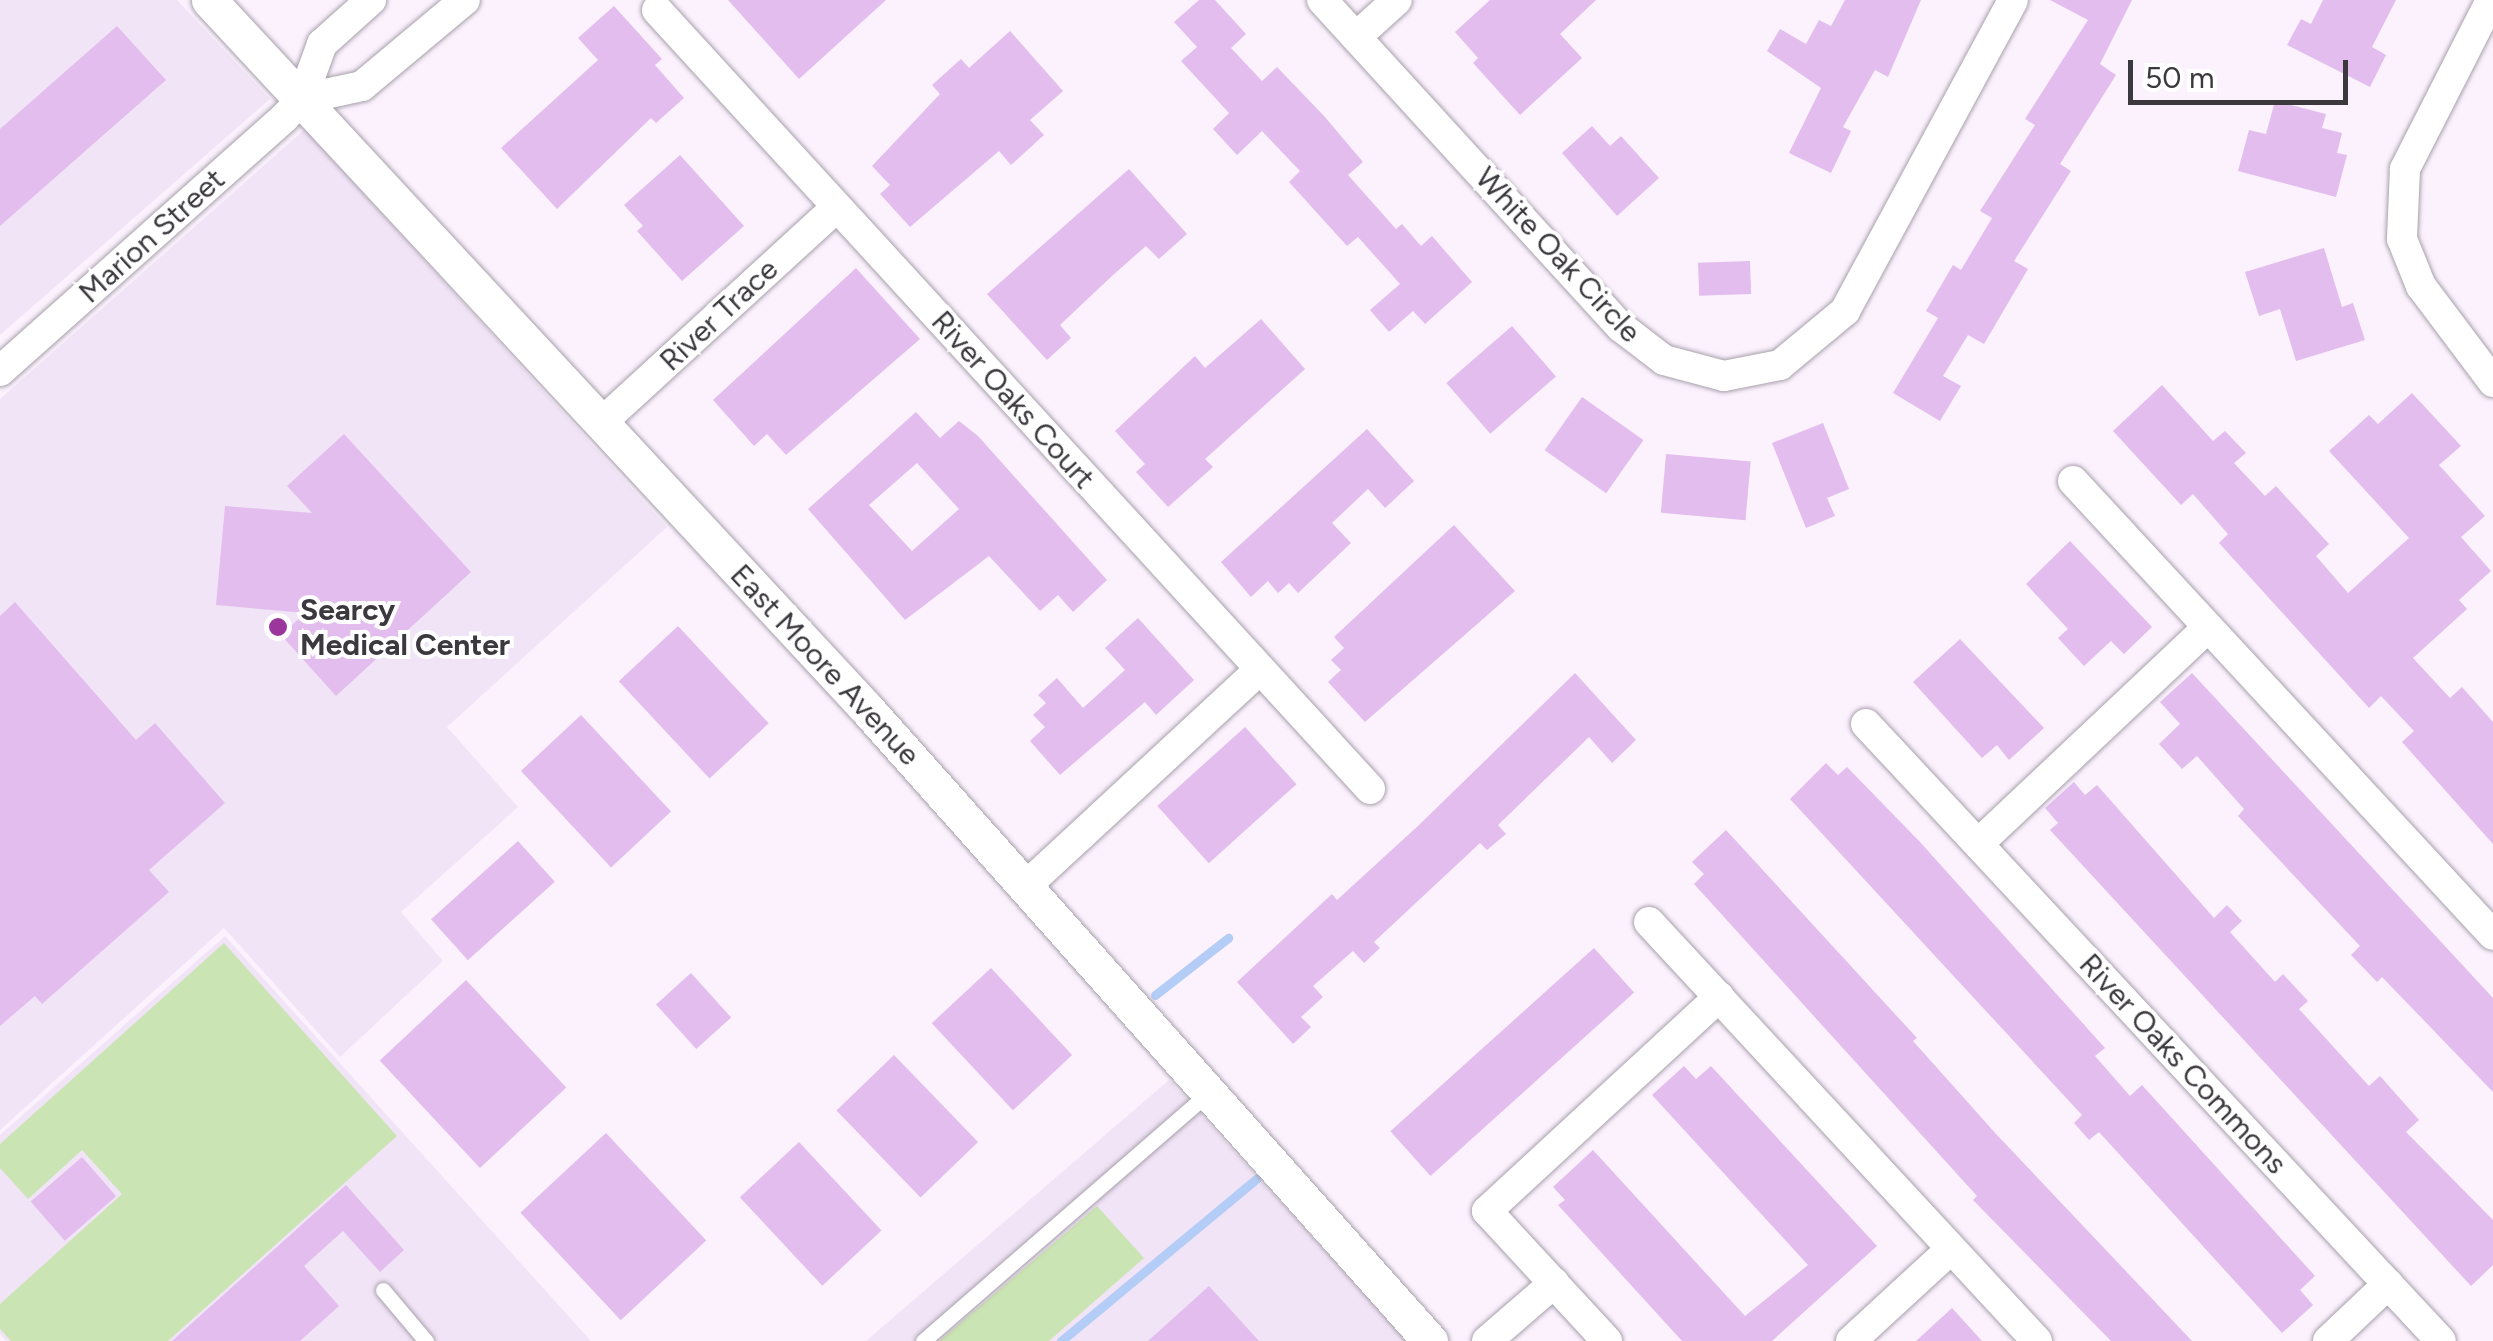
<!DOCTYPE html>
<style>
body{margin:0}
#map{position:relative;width:2493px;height:1341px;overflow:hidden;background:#fbf2fe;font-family:Figtree,sans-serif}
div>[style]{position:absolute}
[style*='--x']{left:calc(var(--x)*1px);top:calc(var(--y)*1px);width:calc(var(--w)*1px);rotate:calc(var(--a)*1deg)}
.built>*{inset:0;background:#f1e4f7}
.green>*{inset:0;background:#cbe4b3}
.stream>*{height:9px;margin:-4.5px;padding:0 4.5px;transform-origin:4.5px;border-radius:4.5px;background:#b4cdf6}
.building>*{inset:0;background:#e3bdee;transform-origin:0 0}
.roads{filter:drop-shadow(0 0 2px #a8a0ab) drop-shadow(0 0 2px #a8a0ab)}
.service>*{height:15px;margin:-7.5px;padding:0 7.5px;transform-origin:7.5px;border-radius:7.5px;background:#fff}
.minor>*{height:30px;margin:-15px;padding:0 15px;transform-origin:15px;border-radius:15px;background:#fff}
.tertiary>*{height:35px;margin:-17.5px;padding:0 17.5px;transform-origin:17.5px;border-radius:17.5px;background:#fff}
.dots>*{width:28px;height:28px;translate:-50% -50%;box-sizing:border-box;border:5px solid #fff;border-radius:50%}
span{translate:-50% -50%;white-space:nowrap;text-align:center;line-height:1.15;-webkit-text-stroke:8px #fff;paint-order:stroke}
.street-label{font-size:30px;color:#3c393e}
.poi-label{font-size:30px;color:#3c393e;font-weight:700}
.left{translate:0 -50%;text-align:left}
.scale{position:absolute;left:2128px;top:60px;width:220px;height:45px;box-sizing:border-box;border:5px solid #3c393e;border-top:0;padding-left:12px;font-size:30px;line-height:35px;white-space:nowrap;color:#3c393e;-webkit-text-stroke:8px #fff;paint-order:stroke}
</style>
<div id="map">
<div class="built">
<div style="clip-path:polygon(0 0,177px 0,270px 99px,0 335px)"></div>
<div style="clip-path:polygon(305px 129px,667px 527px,447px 727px,518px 807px,401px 912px,443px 961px,340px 1057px,224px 928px,0 1130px,0 399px)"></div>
<div style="clip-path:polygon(225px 936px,591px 1341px,6px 1341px,0 1334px,0 1135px)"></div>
<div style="clip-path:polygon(1169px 1080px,1407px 1341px,866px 1341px)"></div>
</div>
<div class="green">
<div style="clip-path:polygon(224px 943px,397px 1136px,168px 1341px,11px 1341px,0 1329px,0 1304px,122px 1194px,82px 1150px,28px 1199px,0 1168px,0 1144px)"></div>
<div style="clip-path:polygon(1097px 1206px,1144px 1258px,1049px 1341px,939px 1341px)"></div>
</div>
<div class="stream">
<div style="--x:1155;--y:995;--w:93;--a:-38"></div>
<div style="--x:1061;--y:1341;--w:254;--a:-39.7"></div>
</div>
<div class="building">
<div style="clip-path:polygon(728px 0,886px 0,799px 79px)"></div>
<div style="clip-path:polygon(1199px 0,1215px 0,1246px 34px,1231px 48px,1262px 81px,1277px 67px,1324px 116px,1363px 162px,1348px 175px,1396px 229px,1402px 224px,1421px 246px,1432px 236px,1472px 282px,1425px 324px,1413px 311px,1389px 332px,1370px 310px,1400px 284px,1358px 237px,1347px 246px,1289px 182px,1300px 171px,1262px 131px,1237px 155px,1213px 129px,1229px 113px,1181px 61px,1197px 47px,1174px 22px)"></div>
<div style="clip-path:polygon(1490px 0,1596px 0,1560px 34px,1582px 58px,1520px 115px,1473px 63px,1478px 58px,1455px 32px)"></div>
<div style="clip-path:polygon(1845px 0,1921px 0,1888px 77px,1875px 70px,1843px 127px,1851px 131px,1831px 173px,1789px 153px,1821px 88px,1767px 51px,1780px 29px,1806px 44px,1819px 20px,1831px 26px)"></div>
<div style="clip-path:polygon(2050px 0,2132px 0,2100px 64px,2116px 75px,2060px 164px,2071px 171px,2014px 261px,2028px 269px,1984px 344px,1968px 335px,1943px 376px,1961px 386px,1940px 421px,1893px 393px,1938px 318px,1926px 311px,1953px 265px,1961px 270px,1992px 218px,1980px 211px,2035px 125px,2025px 119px,2088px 20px)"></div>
<div style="clip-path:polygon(2323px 0,2396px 0,2372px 47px,2386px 55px,2370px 87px,2287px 45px,2301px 19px,2311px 24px)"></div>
<div style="clip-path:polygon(614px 6px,662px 59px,655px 65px,684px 98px,656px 123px,651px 118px,557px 209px,501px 148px,598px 60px,578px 38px)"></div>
<div style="clip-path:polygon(117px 26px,166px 80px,0 226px,0 129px)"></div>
<div style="clip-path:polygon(1010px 31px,1063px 91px,1030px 120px,1044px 135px,1011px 165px,999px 151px,910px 227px,880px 194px,890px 185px,872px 166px,940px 94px,932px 85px,961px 59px,969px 68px)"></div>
<div style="clip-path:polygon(2275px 101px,2326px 114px,2322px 128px,2342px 133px,2337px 153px,2347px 155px,2336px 197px,2238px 171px,2249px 130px,2266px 134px)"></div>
<div style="clip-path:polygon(1592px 126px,1610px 146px,1621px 136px,1659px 178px,1617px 216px,1562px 153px)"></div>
<div style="clip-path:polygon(680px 155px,744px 226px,682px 281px,637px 231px,643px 226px,624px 205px)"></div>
<div style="clip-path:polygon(1129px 169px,1187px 234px,1159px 259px,1146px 246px,1113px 275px,1060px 325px,1071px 338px,1047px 360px,987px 294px)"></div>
<div style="clip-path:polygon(2324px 248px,2342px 307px,2353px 303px,2365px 340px,2296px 361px,2280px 309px,2259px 316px,2245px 272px)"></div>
<div style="left:1750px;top:261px;width:33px;height:52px;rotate:88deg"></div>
<div style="clip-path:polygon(856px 268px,920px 339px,786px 455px,767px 434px,754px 446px,713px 400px)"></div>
<div style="clip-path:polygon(1261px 319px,1305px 369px,1205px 459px,1213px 467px,1168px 507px,1136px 472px,1145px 464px,1115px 431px,1195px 356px,1205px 368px)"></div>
<div style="left:1512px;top:326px;width:67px;height:87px;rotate:49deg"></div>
<div style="clip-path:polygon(2162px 385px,2213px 441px,2225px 431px,2246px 453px,2234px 463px,2265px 496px,2276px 486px,2329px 544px,2316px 556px,2348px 593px,2409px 538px,2329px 451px,2369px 415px,2378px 424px,2412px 393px,2461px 446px,2439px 465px,2485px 516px,2461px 537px,2491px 571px,2459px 600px,2467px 609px,2413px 658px,2450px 698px,2462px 687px,2493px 722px,2493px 844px,2402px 742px,2414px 731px,2381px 696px,2369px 708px,2219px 543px,2228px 534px,2193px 494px,2181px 505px,2113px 431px)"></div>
<div style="left:1582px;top:397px;width:75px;height:65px;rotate:35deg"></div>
<div style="clip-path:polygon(evenodd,916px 412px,940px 438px,959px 421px,978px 436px,1107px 580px,1073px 612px,1058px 595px,1040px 611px,989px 556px,905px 620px,808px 509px,916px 412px,917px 463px,959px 509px,912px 551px,869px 505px,917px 463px)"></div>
<div style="clip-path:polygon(1823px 423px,1849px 489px,1827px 498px,1835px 516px,1806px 528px,1772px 443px)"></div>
<div style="clip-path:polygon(1367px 429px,1414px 481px,1385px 508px,1368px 489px,1332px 523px,1351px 543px,1298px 593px,1289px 583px,1278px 593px,1268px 581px,1251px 597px,1221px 562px)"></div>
<div style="clip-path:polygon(344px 434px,471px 572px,336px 696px,281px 635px,305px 613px,216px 605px,225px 506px,312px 513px,287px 486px)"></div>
<div style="left:1666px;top:454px;width:85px;height:59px;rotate:5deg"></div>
<div style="clip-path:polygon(1454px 525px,1515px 591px,1365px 722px,1328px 682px,1341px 670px,1331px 660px,1344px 648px,1334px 637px)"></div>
<div style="clip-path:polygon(2070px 541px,2152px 627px,2124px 654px,2111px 641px,2084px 666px,2058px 638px,2068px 629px,2026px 584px)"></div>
<div style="clip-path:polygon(15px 602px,136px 740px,155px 723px,225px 803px,149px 870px,169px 892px,42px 1004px,35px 996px,0 1026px,0 616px)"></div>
<div style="clip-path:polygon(1138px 618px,1194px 680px,1156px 715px,1145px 702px,1060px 775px,1030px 741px,1045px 727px,1033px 715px,1046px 703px,1038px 695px,1057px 678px,1083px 708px,1125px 670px,1105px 648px)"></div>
<div style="left:678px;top:626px;width:133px;height:81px;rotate:47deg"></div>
<div style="clip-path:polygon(1960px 639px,2044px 728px,2009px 760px,1997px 745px,1982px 758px,1913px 682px)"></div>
<div style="clip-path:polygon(1575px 673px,1636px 740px,1612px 763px,1589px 737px,1498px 825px,1506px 834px,1487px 850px,1480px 843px,1374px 942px,1380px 948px,1364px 963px,1353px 951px,1313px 986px,1323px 997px,1301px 1017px,1311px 1027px,1293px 1044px,1237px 982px,1332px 894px,1337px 900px,1419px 825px)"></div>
<div style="clip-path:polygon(2192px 673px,2493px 998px,2493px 1092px,2382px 977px,2377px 982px,2351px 955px,2360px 946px,2238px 816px,2244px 809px,2197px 756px,2182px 769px,2159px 744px,2180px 724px,2160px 702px)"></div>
<div style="left:581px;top:715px;width:132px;height:82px;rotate:47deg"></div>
<div style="left:1245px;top:727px;width:77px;height:118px;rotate:48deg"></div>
<div style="clip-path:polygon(1826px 763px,1838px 775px,1847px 767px,1920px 842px,2105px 1048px,2095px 1056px,2130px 1096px,2142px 1085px,2315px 1276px,2300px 1290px,2313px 1305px,2282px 1333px,2099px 1132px,2089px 1140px,2074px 1123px,2082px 1115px,1790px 799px)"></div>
<div style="clip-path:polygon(2074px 782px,2085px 795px,2097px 785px,2214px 918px,2227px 905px,2242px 921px,2230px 932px,2275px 982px,2283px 974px,2308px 1001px,2299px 1009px,2369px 1086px,2380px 1076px,2419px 1120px,2406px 1132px,2493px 1220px,2493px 1265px,2471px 1286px,2050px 830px,2058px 823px,2045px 808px)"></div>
<div style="clip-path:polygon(1726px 830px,1917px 1038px,1913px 1041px,1997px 1135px,2192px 1341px,2111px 1341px,1973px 1200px,1977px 1196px,1694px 884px,1704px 874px,1692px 862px)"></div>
<div style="left:518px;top:841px;width:55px;height:117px;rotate:48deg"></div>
<div style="left:1594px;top:948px;width:60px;height:274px;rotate:48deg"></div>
<div style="left:991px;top:968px;width:119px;height:81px;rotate:47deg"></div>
<div style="left:691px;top:973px;width:60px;height:47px;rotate:48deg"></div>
<div style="left:466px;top:980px;width:147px;height:118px;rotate:47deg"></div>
<div style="left:894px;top:1055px;width:121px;height:80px;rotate:46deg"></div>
<div style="clip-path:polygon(1684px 1066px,1696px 1079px,1711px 1066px,1877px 1246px,1772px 1341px,1682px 1341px,1558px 1205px,1565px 1200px,1553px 1187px,1593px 1150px,1745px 1316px,1808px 1265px,1652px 1095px)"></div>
<div style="left:606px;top:1133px;width:147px;height:117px;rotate:47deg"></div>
<div style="left:799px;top:1142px;width:121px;height:81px;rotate:47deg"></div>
<div style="left:82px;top:1157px;width:52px;height:68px;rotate:49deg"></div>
<div style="clip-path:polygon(346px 1185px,404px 1250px,380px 1272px,343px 1231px,304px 1266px,339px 1306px,300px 1341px,172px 1341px)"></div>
<div style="clip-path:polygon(1209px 1286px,1259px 1341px,1148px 1341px)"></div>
<div style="clip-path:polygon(1952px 1308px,1982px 1341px,1916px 1341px)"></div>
</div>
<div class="roads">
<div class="service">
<div style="--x:383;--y:1290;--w:67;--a:49.9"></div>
<div style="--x:923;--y:1341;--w:379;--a:-41"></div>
</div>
<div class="minor">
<div style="--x:1322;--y:0;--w:443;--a:47.6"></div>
<div style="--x:1621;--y:327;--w:54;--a:37.5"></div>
<div style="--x:1664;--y:360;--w:62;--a:14.9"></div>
<div style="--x:1724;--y:376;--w:57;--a:-11.1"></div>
<div style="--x:1780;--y:365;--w:85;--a:-39.7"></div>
<div style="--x:1845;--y:311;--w:353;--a:-61.6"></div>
<div style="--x:2491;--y:0;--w:190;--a:117"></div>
<div style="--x:2405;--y:169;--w:70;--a:92.5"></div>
<div style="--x:2402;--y:239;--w:51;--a:68"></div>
<div style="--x:2421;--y:286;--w:120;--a:53.1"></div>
<div style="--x:657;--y:10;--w:1056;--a:47.53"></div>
<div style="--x:1356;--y:37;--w:55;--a:-42.1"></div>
<div style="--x:302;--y:99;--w:61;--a:-12.2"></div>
<div style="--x:362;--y:86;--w:134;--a:-39.9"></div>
<div style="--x:0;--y:371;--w:380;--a:-41.7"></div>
<div style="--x:284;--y:118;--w:26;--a:-47"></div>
<div style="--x:302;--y:99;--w:59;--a:-70"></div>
<div style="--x:322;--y:44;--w:66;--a:-41.9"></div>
<div style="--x:600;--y:424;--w:321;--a:-42.5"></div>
<div style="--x:2073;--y:481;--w:618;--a:47.23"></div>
<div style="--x:1866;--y:724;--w:843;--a:47.02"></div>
<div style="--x:1978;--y:844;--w:316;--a:-43.3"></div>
<div style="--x:1026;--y:886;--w:319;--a:-42.8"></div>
<div style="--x:1649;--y:922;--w:571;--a:47.2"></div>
<div style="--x:1487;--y:1341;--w:89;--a:-40.9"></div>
<div style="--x:1607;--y:1341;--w:177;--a:-132.7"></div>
<div style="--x:1487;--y:1211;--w:316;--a:-42.7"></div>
<div style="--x:1851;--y:1341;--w:136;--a:-42.6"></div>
<div style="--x:2328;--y:1341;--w:83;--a:-43.5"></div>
</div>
<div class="tertiary">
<div style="--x:209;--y:0;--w:966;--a:47.14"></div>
<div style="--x:866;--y:708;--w:848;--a:48.3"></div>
</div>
</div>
<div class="dots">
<div style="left:278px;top:627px;background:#9b379c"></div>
</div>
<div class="street-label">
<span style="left:152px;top:236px;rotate:-42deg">Marion Street</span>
<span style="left:1558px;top:255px;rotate:47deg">White Oak Circle</span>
<span style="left:719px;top:315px;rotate:-43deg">River Trace</span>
<span style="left:1013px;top:400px;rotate:48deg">River Oaks Court</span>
<span style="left:825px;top:665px;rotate:47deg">East Moore Avenue</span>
<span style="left:2183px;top:1064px;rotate:47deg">River Oaks Commons</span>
</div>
<div class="poi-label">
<span class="left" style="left:300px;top:627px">Searcy<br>Medical Center</span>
</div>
<div class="scale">50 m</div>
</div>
